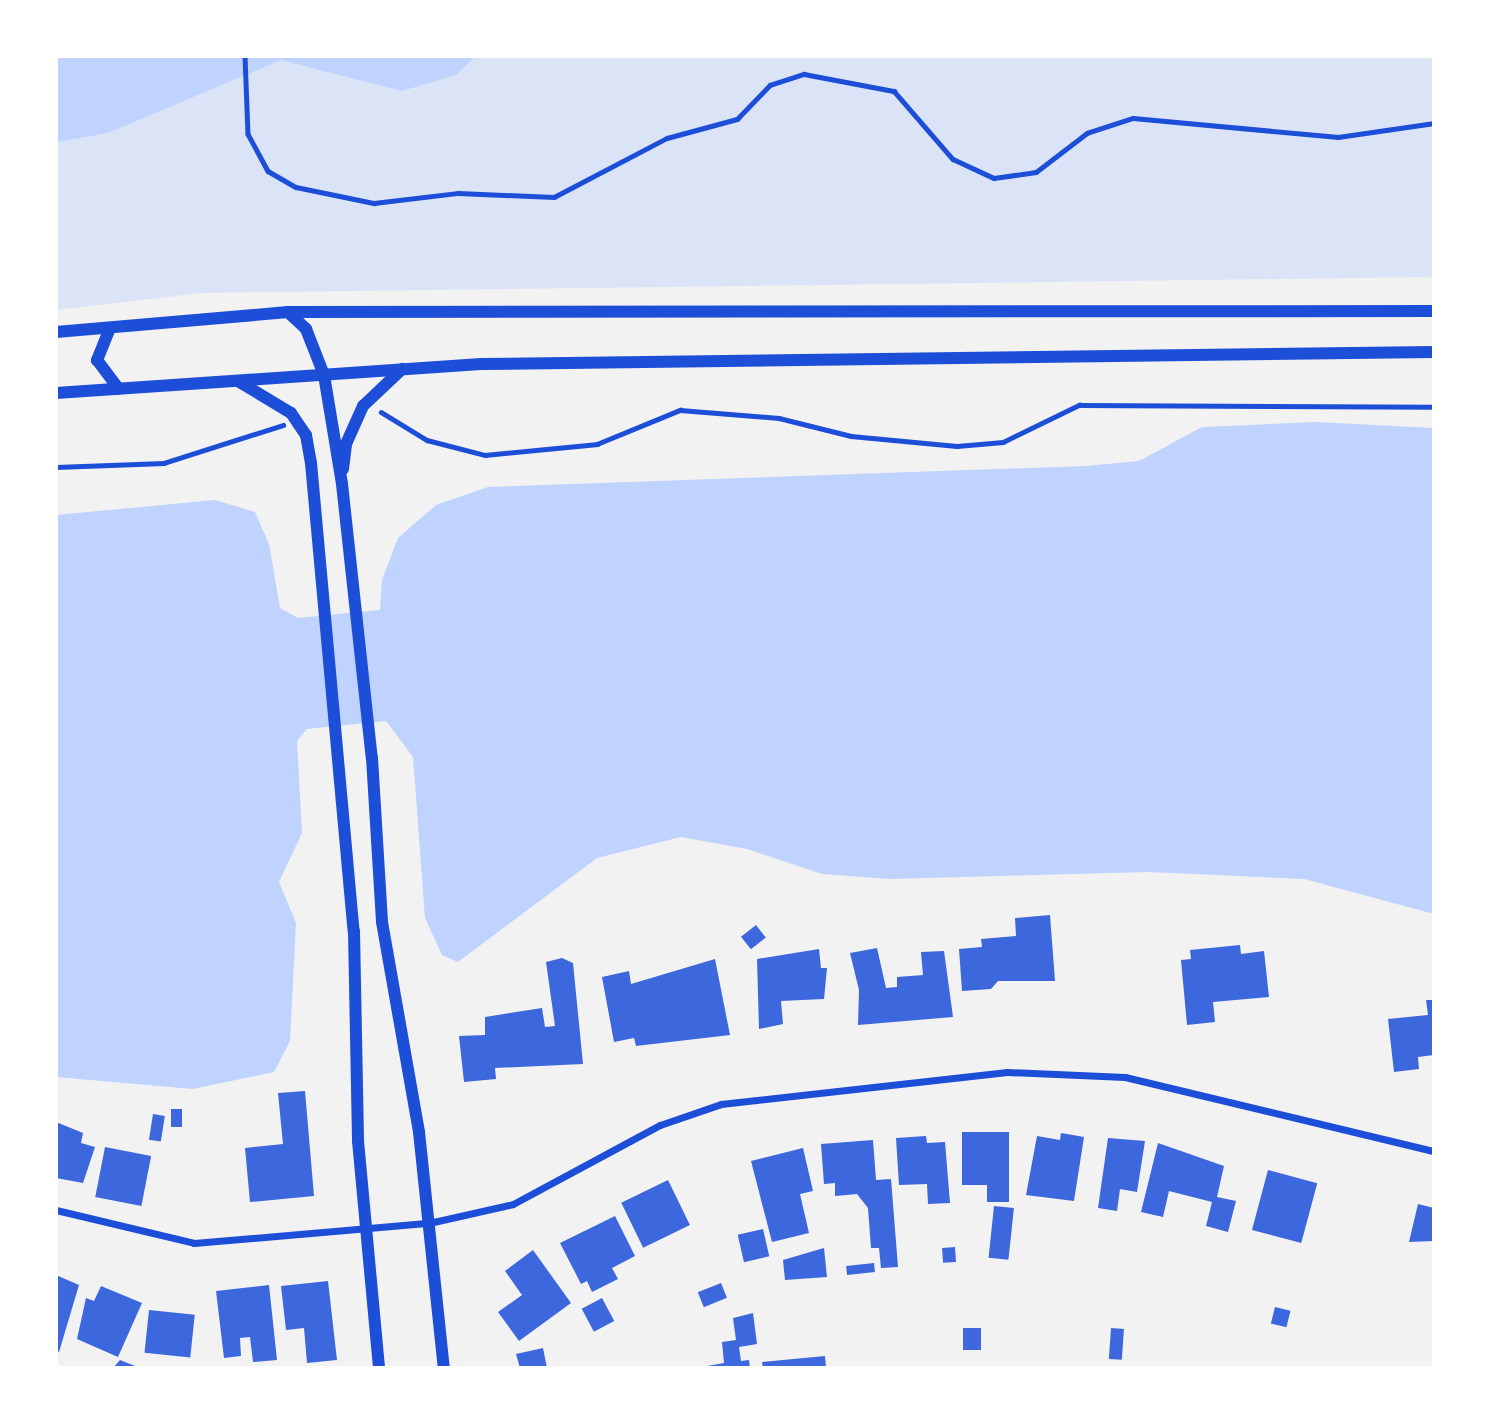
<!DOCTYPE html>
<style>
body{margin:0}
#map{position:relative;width:1490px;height:1424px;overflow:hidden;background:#f2f2f2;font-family:"Fira Sans Condensed",sans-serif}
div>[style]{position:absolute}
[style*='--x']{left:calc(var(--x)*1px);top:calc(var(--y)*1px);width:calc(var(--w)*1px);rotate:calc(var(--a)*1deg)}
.green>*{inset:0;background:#dbe4f7}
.water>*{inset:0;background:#bfd3fe}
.building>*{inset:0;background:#3d67dc;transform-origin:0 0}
.path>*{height:4.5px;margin:-2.25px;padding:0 2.25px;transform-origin:2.25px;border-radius:2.25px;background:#1d4ed8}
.minor>*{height:7px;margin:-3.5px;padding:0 3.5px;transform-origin:3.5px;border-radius:3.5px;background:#1d4ed8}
.tertiary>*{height:12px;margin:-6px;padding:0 6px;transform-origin:6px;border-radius:6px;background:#1d4ed8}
span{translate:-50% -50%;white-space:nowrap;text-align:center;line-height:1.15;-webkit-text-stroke:5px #fff;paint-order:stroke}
.frame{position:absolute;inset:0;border:58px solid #fff;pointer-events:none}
</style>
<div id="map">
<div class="green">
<div style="clip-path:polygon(56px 56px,1434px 56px,1434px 277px,202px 293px,56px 310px)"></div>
</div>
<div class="water">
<div style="clip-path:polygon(56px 56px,476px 56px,456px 75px,402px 91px,281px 60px,108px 133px,56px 142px)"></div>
<div style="clip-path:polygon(1315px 422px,1434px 428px,1434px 914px,1304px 879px,1149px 872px,890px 879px,822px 874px,747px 849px,681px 837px,597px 858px,458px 962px,442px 955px,425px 918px,413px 757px,386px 721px,307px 729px,297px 741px,302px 833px,279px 882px,296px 923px,290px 1041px,274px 1072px,193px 1089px,56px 1077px,56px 515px,215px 500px,255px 512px,269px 544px,280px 608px,298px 618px,380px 610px,382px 580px,398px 538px,436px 505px,488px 487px,1085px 466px,1139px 461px,1202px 427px)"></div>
</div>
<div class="building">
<div style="clip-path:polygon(1050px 915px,1055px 981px,998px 981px,991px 989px,962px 991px,959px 949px,982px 947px,981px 939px,1016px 936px,1015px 918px)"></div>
<div style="left:756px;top:925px;width:16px;height:19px;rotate:52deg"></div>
<div style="clip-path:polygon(1240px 945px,1241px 954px,1264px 951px,1269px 997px,1213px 1002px,1215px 1022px,1187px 1025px,1181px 960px,1191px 959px,1190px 950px)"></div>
<div style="clip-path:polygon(877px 948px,886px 988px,897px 987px,897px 977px,923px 975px,921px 952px,944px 951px,953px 1017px,858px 1025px,859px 990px,850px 953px)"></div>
<div style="clip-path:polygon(819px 949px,821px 968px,827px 968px,824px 999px,781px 1001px,783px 1024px,759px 1029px,757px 959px)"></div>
<div style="clip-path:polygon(562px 958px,573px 963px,583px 1064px,495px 1068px,496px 1079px,464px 1082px,459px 1036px,485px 1035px,485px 1017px,542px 1008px,545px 1027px,555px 1026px,546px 962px)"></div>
<div style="clip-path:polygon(715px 959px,730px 1035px,636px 1046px,634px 1038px,614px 1042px,602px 977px,629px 971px,631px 984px)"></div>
<div style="clip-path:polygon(1426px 1000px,1434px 1000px,1434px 1055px,1418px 1057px,1419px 1069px,1394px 1072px,1388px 1019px,1428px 1015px)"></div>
<div style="clip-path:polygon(305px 1091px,314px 1196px,250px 1202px,245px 1148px,283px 1144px,278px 1093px)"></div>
<div style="left:171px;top:1109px;width:11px;height:18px"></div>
<div style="left:153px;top:1114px;width:12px;height:26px;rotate:9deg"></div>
<div style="clip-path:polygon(56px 1122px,83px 1133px,81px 1143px,95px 1147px,83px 1183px,56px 1178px)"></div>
<div style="clip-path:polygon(962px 1132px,1009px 1132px,1009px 1202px,987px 1202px,987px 1185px,962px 1185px)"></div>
<div style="clip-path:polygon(1061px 1133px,1084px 1137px,1074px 1201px,1026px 1195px,1037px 1136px,1060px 1140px)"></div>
<div style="clip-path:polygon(926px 1136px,927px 1143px,945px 1142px,950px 1203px,928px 1204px,927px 1184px,899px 1185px,896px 1138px)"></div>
<div style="clip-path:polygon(1108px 1138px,1145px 1141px,1137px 1192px,1120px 1189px,1117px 1211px,1098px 1208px)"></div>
<div style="clip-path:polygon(873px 1140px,876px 1180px,891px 1179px,898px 1267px,881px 1268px,879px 1248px,871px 1248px,868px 1208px,857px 1194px,835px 1196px,835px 1183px,824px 1184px,821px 1144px)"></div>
<div style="clip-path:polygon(1158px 1143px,1224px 1166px,1217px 1197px,1236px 1201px,1228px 1232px,1206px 1226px,1212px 1202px,1169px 1191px,1163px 1217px,1141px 1212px)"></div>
<div style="left:105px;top:1147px;width:47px;height:51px;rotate:11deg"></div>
<div style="clip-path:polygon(803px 1148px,813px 1191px,800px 1194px,809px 1233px,772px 1242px,751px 1161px)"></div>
<div style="left:1268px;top:1170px;width:51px;height:62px;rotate:15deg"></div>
<div style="left:668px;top:1180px;width:50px;height:52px;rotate:64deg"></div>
<div style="clip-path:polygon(1418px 1204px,1434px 1208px,1434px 1241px,1409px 1242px)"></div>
<div style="left:994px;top:1206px;width:20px;height:52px;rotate:6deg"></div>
<div style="clip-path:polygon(615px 1216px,635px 1256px,612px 1268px,618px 1279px,592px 1292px,587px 1281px,581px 1284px,560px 1243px)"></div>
<div style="left:763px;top:1229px;width:28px;height:26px;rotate:77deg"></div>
<div style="left:955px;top:1247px;width:15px;height:13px;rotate:86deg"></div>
<div style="clip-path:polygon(824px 1248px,827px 1277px,785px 1280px,783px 1260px)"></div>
<div style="clip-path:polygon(533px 1250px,571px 1303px,519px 1341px,498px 1312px,522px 1295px,505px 1271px)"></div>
<div style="left:874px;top:1263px;width:9px;height:28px;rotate:84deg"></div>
<div style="clip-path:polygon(56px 1275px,79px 1285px,59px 1352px,56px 1350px)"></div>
<div style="clip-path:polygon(328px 1281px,337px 1360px,307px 1363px,304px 1328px,286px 1330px,281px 1286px)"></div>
<div style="left:721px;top:1283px;width:16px;height:25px;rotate:68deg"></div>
<div style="clip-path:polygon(269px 1285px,277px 1360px,253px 1362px,250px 1337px,240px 1338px,241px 1356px,224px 1358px,216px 1291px)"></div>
<div style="clip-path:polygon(101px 1286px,142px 1303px,118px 1357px,77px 1339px,86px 1298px,94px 1301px)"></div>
<div style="left:602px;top:1298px;width:26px;height:23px;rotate:62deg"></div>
<div style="left:1275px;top:1307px;width:16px;height:17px;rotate:14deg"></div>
<div style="left:149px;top:1310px;width:46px;height:43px;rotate:6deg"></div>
<div style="clip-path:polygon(753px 1313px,757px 1344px,739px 1347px,741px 1361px,749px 1360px,750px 1368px,696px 1368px,724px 1363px,722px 1342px,736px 1340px,733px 1318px)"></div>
<div style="left:963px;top:1328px;width:18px;height:22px"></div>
<div style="left:1111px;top:1328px;width:13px;height:31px;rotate:4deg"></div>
<div style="clip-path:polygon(543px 1348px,547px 1368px,520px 1368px,516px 1354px)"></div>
<div style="clip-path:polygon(825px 1356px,826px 1368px,763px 1368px,762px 1362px)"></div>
<div style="clip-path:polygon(120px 1360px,140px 1368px,113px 1368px)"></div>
</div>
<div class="path">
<div style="--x:245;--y:56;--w:78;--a:87.8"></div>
<div style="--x:248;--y:134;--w:42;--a:61.6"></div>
<div style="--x:268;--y:171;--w:32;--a:30"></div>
<div style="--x:296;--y:187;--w:80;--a:11.6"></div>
<div style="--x:374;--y:203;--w:85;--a:-6.8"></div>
<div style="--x:458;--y:193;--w:96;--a:2.4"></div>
<div style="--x:554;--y:197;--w:127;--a:-27.6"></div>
<div style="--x:667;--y:138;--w:73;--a:-15.2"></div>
<div style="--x:737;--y:119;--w:47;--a:-45.9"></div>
<div style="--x:770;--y:85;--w:36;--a:-18"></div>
<div style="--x:804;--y:74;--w:92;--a:10.7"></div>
<div style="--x:894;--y:91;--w:90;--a:49.1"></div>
<div style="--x:953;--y:159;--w:45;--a:24.9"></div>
<div style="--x:994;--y:178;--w:42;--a:-8.1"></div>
<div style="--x:1036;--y:172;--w:64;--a:-37.4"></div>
<div style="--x:1087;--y:133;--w:48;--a:-18.1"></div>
<div style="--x:1133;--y:118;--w:206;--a:5.3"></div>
<div style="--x:1338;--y:137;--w:97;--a:-8.3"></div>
<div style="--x:381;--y:412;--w:54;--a:31.3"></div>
<div style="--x:427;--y:440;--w:60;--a:14.5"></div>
<div style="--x:485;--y:455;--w:113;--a:-5.6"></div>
<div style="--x:597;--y:444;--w:90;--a:-22.3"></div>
<div style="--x:680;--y:410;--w:99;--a:4.6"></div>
<div style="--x:779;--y:418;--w:74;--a:14"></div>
<div style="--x:851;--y:436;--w:106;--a:5.4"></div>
<div style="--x:957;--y:446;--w:46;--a:-5"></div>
<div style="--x:1003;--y:442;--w:85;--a:-26"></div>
<div style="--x:1079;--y:405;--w:355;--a:0.3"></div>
<div style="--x:56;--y:467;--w:108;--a:-2.1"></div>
<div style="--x:164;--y:463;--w:125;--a:-17.7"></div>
</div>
<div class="minor">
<div style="--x:56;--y:1210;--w:142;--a:13.4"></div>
<div style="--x:194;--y:1243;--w:236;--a:-4.9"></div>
<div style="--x:429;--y:1223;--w:86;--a:-12.7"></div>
<div style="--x:513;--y:1204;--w:167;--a:-28.3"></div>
<div style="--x:660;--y:1125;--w:65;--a:-19"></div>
<div style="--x:721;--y:1104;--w:288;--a:-6.4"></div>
<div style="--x:1007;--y:1072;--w:118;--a:2.4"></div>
<div style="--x:1125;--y:1077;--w:318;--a:13.5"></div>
</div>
<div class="tertiary">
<div style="--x:288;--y:312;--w:25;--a:43"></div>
<div style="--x:306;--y:329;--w:49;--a:68.6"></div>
<div style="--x:324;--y:375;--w:110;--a:80.6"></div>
<div style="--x:342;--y:484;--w:276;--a:83.8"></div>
<div style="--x:372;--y:758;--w:164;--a:86.5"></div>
<div style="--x:382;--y:922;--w:213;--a:80"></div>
<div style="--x:419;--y:1132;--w:237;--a:84"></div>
<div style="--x:110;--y:328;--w:35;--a:112"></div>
<div style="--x:97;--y:360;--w:36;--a:53"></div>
<div style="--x:56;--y:332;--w:233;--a:-4.9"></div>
<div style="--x:288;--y:312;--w:1146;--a:-0.05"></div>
<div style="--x:238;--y:381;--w:62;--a:31.1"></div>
<div style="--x:291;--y:413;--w:27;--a:56"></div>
<div style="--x:306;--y:435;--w:28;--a:80"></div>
<div style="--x:311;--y:463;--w:470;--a:84.8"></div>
<div style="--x:354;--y:931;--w:210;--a:88.9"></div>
<div style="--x:358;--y:1141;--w:228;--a:84.7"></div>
<div style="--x:56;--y:393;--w:426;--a:-3.9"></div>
<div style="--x:481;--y:364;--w:953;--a:-0.72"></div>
<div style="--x:343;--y:469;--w:25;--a:-83"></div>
<div style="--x:346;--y:444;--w:42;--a:-65.9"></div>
<div style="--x:363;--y:406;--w:54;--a:-43.5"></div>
</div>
<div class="frame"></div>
</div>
